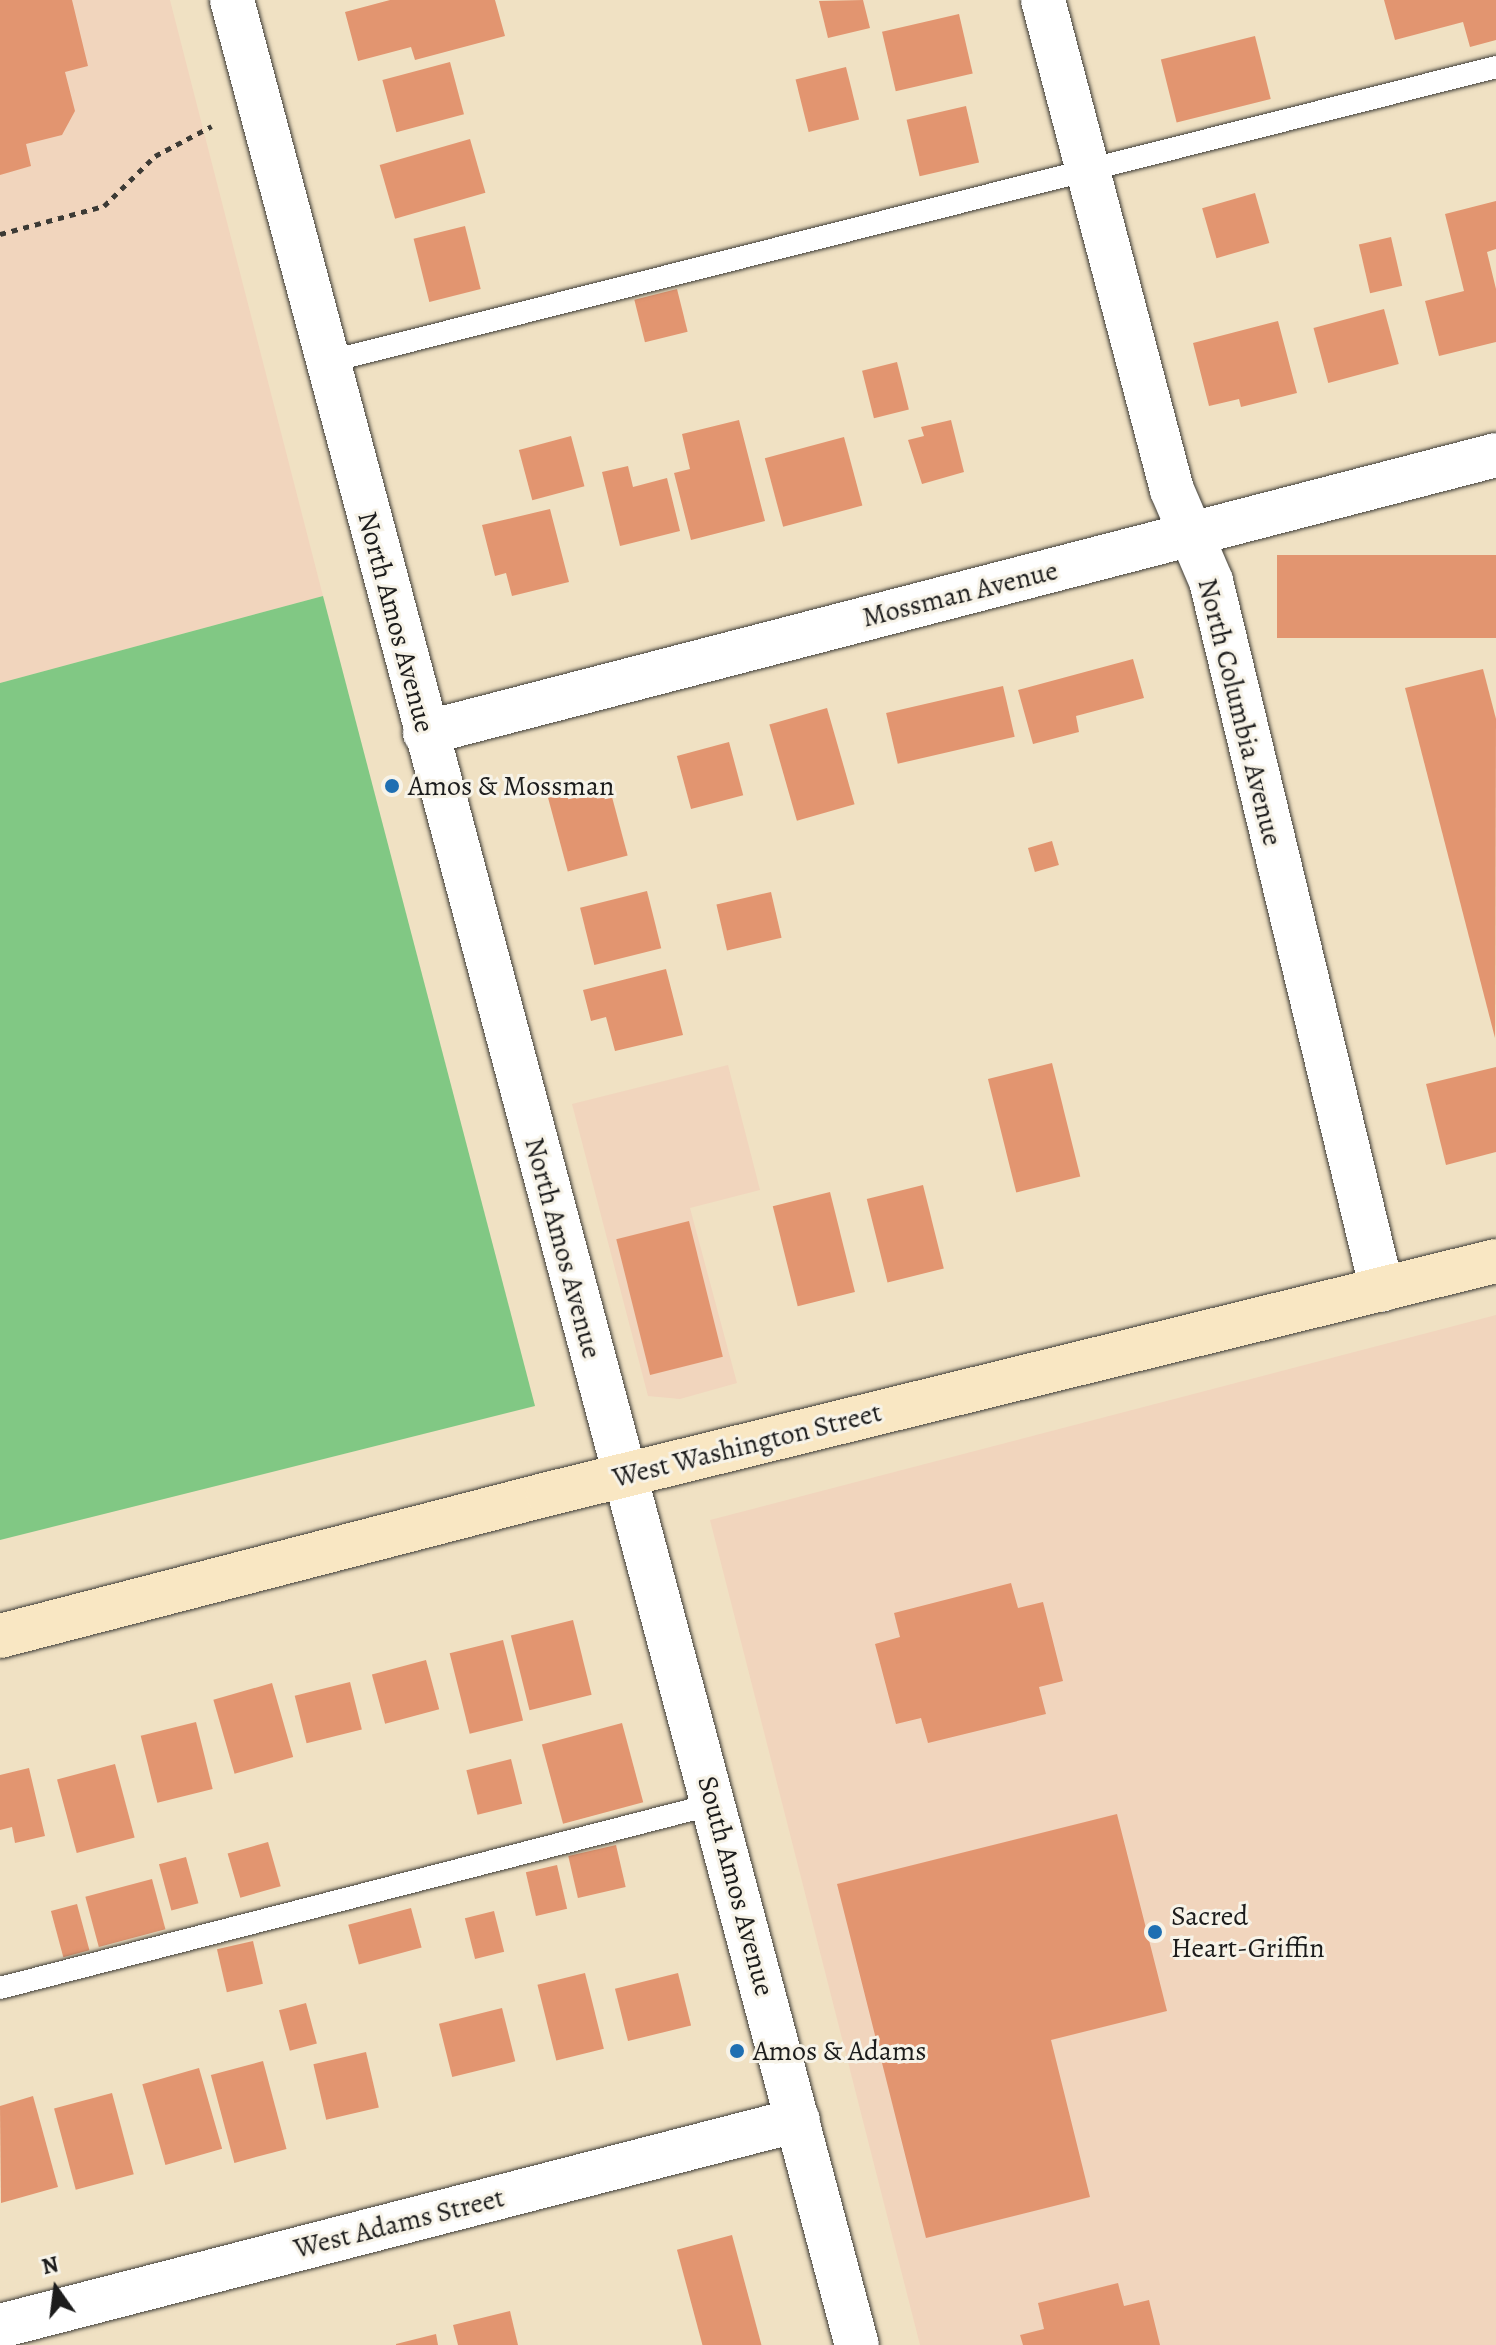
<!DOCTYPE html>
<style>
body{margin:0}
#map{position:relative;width:1496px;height:2345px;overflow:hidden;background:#f0e1c3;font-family:Alegreya,serif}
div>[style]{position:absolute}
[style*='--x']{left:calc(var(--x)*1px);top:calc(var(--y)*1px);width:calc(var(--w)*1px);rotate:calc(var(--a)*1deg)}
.built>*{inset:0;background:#f1d5bd}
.green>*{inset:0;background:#81c884}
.building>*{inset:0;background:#e29570;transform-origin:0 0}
.path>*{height:5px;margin-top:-2.5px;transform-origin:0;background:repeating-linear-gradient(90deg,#3c3a35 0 6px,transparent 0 12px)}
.roads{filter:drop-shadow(0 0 2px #3c3a35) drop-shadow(0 0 2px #3c3a35)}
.lane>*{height:22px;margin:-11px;padding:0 11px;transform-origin:11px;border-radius:11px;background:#fff}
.street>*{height:44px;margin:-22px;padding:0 22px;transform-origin:22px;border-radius:22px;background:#fff}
.secondary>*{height:44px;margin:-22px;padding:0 22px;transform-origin:22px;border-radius:22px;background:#f9e7c3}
.dots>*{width:22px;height:22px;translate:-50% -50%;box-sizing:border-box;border:4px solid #f7f3e8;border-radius:50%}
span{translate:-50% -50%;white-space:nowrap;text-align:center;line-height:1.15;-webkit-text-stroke:6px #f7f3e8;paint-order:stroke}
.street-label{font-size:28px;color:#1c1c1c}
.poi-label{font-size:28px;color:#1c1c1c}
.left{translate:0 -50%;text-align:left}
.north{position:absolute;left:16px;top:2249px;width:80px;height:80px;-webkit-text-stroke:6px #f7f3e8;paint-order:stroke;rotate:346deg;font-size:22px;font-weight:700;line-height:32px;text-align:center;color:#1c1c1c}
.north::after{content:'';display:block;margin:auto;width:28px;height:36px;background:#1c1c1c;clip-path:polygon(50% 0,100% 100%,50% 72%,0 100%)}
</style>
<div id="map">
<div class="built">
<div style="clip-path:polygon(0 0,170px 0,323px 596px,0 683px)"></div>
<div style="clip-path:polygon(728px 1065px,760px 1190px,690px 1208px,737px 1383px,680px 1399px,648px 1396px,572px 1104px)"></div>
<div style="clip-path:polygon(1496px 1315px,1496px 2345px,920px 2345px,710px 1520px)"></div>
</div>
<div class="green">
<div style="clip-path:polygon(323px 596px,535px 1406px,0 1540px,0 683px)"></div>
</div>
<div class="building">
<div style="clip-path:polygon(0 0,72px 0,88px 66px,65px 72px,75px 111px,62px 135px,26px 144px,31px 166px,0 175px)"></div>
<div style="clip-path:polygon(390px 0,495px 0,505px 36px,415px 60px,411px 47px,358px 61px,345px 12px)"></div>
<div style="clip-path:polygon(863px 0,870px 28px,828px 38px,819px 1px)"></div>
<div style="clip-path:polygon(1384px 0,1496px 0,1496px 40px,1470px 47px,1463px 22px,1395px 40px)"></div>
<div style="left:959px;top:14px;width:61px;height:79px;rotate:77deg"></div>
<div style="left:1255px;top:36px;width:65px;height:97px;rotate:76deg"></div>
<div style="left:450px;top:62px;width:54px;height:70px;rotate:75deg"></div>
<div style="left:846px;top:67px;width:54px;height:52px;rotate:76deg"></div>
<div style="left:966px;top:106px;width:58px;height:61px;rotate:77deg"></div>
<div style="left:470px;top:139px;width:56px;height:94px;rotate:74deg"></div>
<div style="left:1255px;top:193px;width:52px;height:55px;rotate:74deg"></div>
<div style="clip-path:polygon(1496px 201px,1496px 249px,1487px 252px,1496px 289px,1496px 342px,1439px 356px,1425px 301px,1464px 291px,1445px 214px)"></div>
<div style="left:465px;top:226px;width:65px;height:53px;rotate:76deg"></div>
<div style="left:1391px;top:237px;width:50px;height:33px;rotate:77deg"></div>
<div style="left:677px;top:289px;width:44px;height:44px;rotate:76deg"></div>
<div style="left:1384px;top:309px;width:57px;height:73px;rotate:75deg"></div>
<div style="clip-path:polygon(1278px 321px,1297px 393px,1241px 407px,1239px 399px,1209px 406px,1193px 343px)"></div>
<div style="left:897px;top:362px;width:49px;height:36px;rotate:76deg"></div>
<div style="clip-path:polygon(739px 420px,765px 521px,691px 540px,674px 473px,690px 469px,682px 434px)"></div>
<div style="clip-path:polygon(951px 420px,964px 472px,922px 484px,908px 440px,924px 436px,921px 427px)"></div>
<div style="left:571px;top:436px;width:52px;height:54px;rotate:75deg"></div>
<div style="left:844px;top:437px;width:71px;height:82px;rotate:75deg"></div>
<div style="clip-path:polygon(628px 466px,633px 487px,667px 478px,680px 531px,620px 546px,602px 472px)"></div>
<div style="clip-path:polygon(550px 509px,569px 582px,512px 596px,506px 573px,495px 576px,482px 525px)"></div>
<div style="left:1496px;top:555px;width:83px;height:219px;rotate:90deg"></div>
<div style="clip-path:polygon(1133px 659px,1144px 698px,1076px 716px,1079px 732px,1033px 744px,1018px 690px)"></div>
<div style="clip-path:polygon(1483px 669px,1496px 719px,1495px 1038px,1405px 688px)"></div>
<div style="left:1003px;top:686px;width:52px;height:120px;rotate:77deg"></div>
<div style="left:827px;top:708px;width:100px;height:60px;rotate:74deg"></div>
<div style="left:729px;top:742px;width:55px;height:54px;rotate:75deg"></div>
<div style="left:608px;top:782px;width:76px;height:62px;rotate:75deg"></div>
<div style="left:1052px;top:841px;width:25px;height:25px;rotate:74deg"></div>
<div style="left:647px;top:891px;width:59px;height:69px;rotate:76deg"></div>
<div style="left:771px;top:892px;width:47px;height:56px;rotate:77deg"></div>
<div style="clip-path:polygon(666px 969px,683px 1035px,615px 1051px,606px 1017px,591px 1021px,583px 990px)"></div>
<div style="left:1052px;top:1063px;width:117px;height:66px;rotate:76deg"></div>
<div style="clip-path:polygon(1496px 1067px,1496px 1152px,1446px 1165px,1426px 1084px)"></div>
<div style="left:923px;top:1185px;width:86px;height:58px;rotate:76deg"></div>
<div style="left:830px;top:1192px;width:103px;height:59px;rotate:76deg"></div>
<div style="left:689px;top:1221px;width:140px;height:75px;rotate:76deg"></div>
<div style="clip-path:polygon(1011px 1583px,1018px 1608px,1043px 1602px,1063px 1681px,1039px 1687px,1046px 1714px,928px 1743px,921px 1718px,896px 1724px,875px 1644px,900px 1637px,894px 1613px)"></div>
<div style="left:573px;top:1620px;width:77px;height:64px;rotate:76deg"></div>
<div style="left:503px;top:1640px;width:83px;height:55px;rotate:76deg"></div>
<div style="left:426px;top:1660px;width:51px;height:56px;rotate:75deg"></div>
<div style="left:350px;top:1682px;width:49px;height:57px;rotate:76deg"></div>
<div style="left:272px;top:1683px;width:77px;height:61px;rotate:74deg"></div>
<div style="left:196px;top:1722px;width:69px;height:57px;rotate:76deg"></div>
<div style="left:622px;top:1723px;width:82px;height:83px;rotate:75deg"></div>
<div style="left:511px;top:1759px;width:46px;height:46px;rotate:76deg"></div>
<div style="left:115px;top:1764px;width:76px;height:60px;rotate:75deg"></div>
<div style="clip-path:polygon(29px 1768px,45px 1836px,15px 1843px,12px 1827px,0 1830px,0 1775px)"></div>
<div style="clip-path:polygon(1117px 1814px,1167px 2011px,1051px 2040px,1090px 2197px,926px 2238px,837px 1884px)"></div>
<div style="left:268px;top:1842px;width:46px;height:42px;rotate:74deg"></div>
<div style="left:616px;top:1845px;width:43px;height:49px;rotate:77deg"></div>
<div style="left:186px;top:1857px;width:48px;height:28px;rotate:75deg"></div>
<div style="left:557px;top:1865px;width:45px;height:32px;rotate:77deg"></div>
<div style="left:152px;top:1879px;width:52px;height:69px;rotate:75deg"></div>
<div style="left:77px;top:1904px;width:48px;height:27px;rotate:75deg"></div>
<div style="left:411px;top:1908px;width:41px;height:65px;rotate:75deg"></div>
<div style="left:494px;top:1911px;width:42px;height:30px;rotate:76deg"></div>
<div style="left:253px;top:1941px;width:44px;height:37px;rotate:77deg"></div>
<div style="left:585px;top:1973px;width:78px;height:49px;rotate:76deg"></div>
<div style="left:678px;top:1973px;width:54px;height:65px;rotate:76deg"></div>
<div style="left:306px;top:2003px;width:42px;height:28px;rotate:75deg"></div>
<div style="left:502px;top:2008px;width:55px;height:65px;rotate:76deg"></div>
<div style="left:366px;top:2052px;width:57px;height:54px;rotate:77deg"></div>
<div style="left:263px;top:2061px;width:91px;height:54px;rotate:75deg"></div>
<div style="left:199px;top:2068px;width:84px;height:59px;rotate:74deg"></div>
<div style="left:112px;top:2093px;width:84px;height:60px;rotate:75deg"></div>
<div style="clip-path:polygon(33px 2096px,58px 2187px,1px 2203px,0 2106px)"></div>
<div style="left:732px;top:2235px;width:114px;height:57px;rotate:75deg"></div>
<div style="clip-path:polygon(1118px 2283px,1124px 2306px,1149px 2300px,1160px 2345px,1023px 2345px,1020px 2335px,1044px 2329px,1038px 2303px)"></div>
<div style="clip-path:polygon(510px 2311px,518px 2345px,458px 2345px,453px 2325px)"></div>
<div style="clip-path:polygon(436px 2334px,438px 2345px,396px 2345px,396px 2344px)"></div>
</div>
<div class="path">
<div style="--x:0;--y:234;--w:108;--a:-15.1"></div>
<div style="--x:104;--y:206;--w:71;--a:-44.4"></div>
<div style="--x:155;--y:156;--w:64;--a:-27.8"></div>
</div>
<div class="roads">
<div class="lane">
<div style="--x:327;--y:362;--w:1206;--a:-14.16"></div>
<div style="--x:0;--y:1988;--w:737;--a:-14.45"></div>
</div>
<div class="street">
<div style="--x:232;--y:0;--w:2427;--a:75.08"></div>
<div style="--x:1043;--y:0;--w:507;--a:75.25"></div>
<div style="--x:1172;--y:490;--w:99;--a:66.8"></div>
<div style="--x:1211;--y:581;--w:729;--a:76.44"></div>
<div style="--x:425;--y:733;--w:1106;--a:-14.55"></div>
<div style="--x:0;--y:2326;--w:824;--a:-14.47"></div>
</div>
<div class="secondary">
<div style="--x:0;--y:1636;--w:566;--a:-14.53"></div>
<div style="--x:548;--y:1494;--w:976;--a:-13.81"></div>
</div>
</div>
<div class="dots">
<div style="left:392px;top:786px;background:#1f6fb2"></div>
<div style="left:1155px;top:1932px;background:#1f6fb2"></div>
<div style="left:737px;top:2051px;background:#1f6fb2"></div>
</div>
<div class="street-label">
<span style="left:960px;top:594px;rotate:-14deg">Mossman Avenue</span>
<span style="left:396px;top:622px;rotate:75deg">North Amos Avenue</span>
<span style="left:1240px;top:712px;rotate:76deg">North Columbia Avenue</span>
<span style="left:563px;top:1248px;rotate:75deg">North Amos Avenue</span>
<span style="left:747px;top:1445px;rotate:-14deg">West Washington Street</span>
<span style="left:736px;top:1886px;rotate:75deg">South Amos Avenue</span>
<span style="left:399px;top:2223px;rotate:-14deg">West Adams Street</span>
</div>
<div class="poi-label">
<span class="left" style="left:408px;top:786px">Amos &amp; Mossman</span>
<span class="left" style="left:1171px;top:1932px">Sacred<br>Heart-Griffin</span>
<span class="left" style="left:753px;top:2051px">Amos &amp; Adams</span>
</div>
<div class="north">N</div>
</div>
